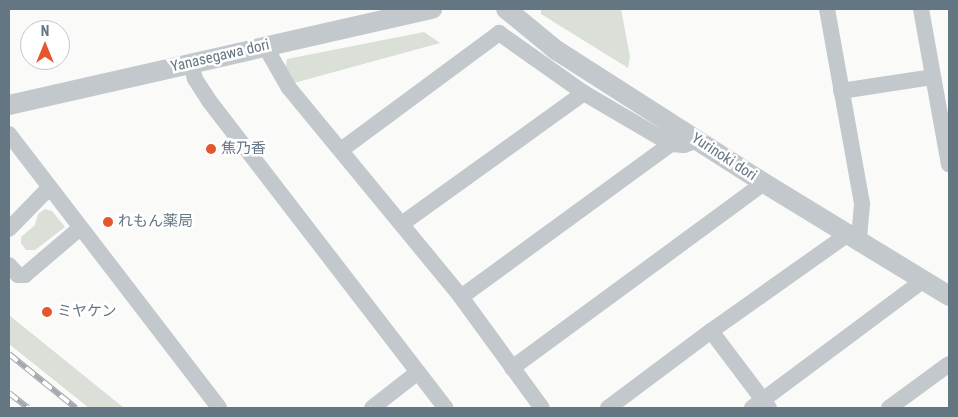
<!DOCTYPE html>
<meta charset="utf-8">
<style>
body{margin:0}
#map{position:relative;width:958px;height:417px;overflow:hidden;background:#fafaf8;font-family:"Roboto Condensed","Noto Sans JP",sans-serif}
div>[style]{position:absolute}
[style*='--x']{left:calc(var(--x)*1px);top:calc(var(--y)*1px);width:calc(var(--w)*1px);rotate:calc(var(--a)*1deg)}
.green>*{inset:0;background:#dadfd7}
.minor>*{height:16px;margin:-8px;padding:0 8px;transform-origin:8px;border-radius:8px;background:#c3c8cc}
.tertiary>*{height:20px;margin:-10px;padding:0 10px;transform-origin:10px;border-radius:10px;background:#c3c8cc}
.rail>*{height:5.5px;margin-top:-2.75px;transform-origin:0;background:repeating-linear-gradient(90deg,#fff 0 11px,#a2aab0 0 22px);box-sizing:border-box;border-block:1px solid #a2aab0}
.dots>*{width:14px;height:14px;translate:-50% -50%;box-sizing:border-box;border:2px solid #fff;border-radius:50%}
span{translate:-50% -50%;white-space:nowrap;text-align:center;line-height:1.15;-webkit-text-stroke:5px #fff;paint-order:stroke}
.street-label{font-size:15px;color:#657683}
.poi-label{font-size:15px;color:#657683}
.left{translate:0 -50%;text-align:left}
.frame{position:absolute;inset:0;border:10px solid #657683;pointer-events:none}
.north{position:absolute;left:20px;top:20px;width:50px;height:50px;box-sizing:border-box;background:#fff;border:1px solid #c1c8cd;border-radius:50%;rotate:0deg;font-size:14px;font-weight:700;line-height:20px;text-align:center;color:#657683}
.north::after{content:'';display:block;margin:auto;width:18px;height:22px;background:#e4572e;clip-path:polygon(50% 0,100% 100%,50% 72%,0 100%)}
</style>
<div id="map">
<div class="green">
<div style="clip-path:polygon(541px 9px,621px 9px,630px 57px,628px 68px,541px 14px)"></div>
<div style="clip-path:polygon(424px 32px,440px 43px,294px 83px,285px 70px,287px 59px)"></div>
<div style="clip-path:polygon(45px 209px,52px 211px,65px 227px,35px 250px,26px 250px,21px 243px,21px 237px,35px 225px,38px 214px)"></div>
<div style="clip-path:polygon(9px 315px,124px 408px,89px 408px,9px 344px)"></div>
</div>
<div class="minor">
<div style="--x:827;--y:9;--w:198;--a:79.8"></div>
<div style="--x:862;--y:204;--w:36;--a:95"></div>
<div style="--x:921;--y:9;--w:158;--a:79.8"></div>
<div style="--x:265;--y:46;--w:48;--a:60.3"></div>
<div style="--x:289;--y:88;--w:271;--a:50.5"></div>
<div style="--x:461;--y:297;--w:137;--a:53.9"></div>
<div style="--x:191;--y:63;--w:16;--a:76"></div>
<div style="--x:195;--y:79;--w:27;--a:57"></div>
<div style="--x:210;--y:102;--w:386;--a:52.4"></div>
<div style="--x:841;--y:91;--w:92;--a:-8.7"></div>
<div style="--x:9;--y:134;--w:345;--a:52.5"></div>
<div style="--x:341;--y:150;--w:197;--a:-36.5"></div>
<div style="--x:499;--y:33;--w:104;--a:35.2"></div>
<div style="--x:584;--y:93;--w:101;--a:30.4"></div>
<div style="--x:671;--y:144;--w:13;--a:4"></div>
<div style="--x:684;--y:145;--w:15;--a:-20"></div>
<div style="--x:403;--y:223;--w:223;--a:-35.7"></div>
<div style="--x:9;--y:229;--w:57;--a:-45.7"></div>
<div style="--x:9;--y:265;--w:13;--a:48"></div>
<div style="--x:18;--y:275;--w:7;--a:0"></div>
<div style="--x:25;--y:275;--w:72;--a:-40.5"></div>
<div style="--x:461;--y:297;--w:260;--a:-36.1"></div>
<div style="--x:711;--y:331;--w:96;--a:53"></div>
<div style="--x:512;--y:368;--w:313;--a:-36.3"></div>
<div style="--x:372;--y:408;--w:58;--a:-38"></div>
<div style="--x:608;--y:408;--w:129;--a:-36.8"></div>
<div style="--x:711;--y:331;--w:168;--a:-35.3"></div>
<div style="--x:752;--y:408;--w:214;--a:-36.7"></div>
<div style="--x:889;--y:408;--w:74;--a:-36.3"></div>
</div>
<div class="tertiary">
<div style="--x:506;--y:9;--w:65;--a:39.4"></div>
<div style="--x:556;--y:50;--w:247;--a:32.6"></div>
<div style="--x:764;--y:183;--w:217;--a:31.4"></div>
<div style="--x:9;--y:105;--w:434;--a:-12.8"></div>
</div>
<div class="rail">
<div style="--x:9;--y:354;--w:86;--a:38.9"></div>
<div style="--x:9;--y:393;--w:24;--a:38"></div>
</div>
<div class="dots">
<div style="left:211px;top:149px;background:#e4572e"></div>
<div style="left:108px;top:222px;background:#e4572e"></div>
<div style="left:47px;top:312px;background:#e4572e"></div>
</div>
<div class="street-label">
<span style="left:220px;top:56px;rotate:-13deg">Yanasegawa dori</span>
<span style="left:724px;top:157px;rotate:33deg">Yurinoki dori</span>
</div>
<div class="poi-label">
<span class="left" style="left:221px;top:149px">焦乃香</span>
<span class="left" style="left:118px;top:222px">れもん薬局</span>
<span class="left" style="left:57px;top:312px">ミヤケン</span>
</div>
<div class="frame"></div>
<div class="north">N</div>
</div>
